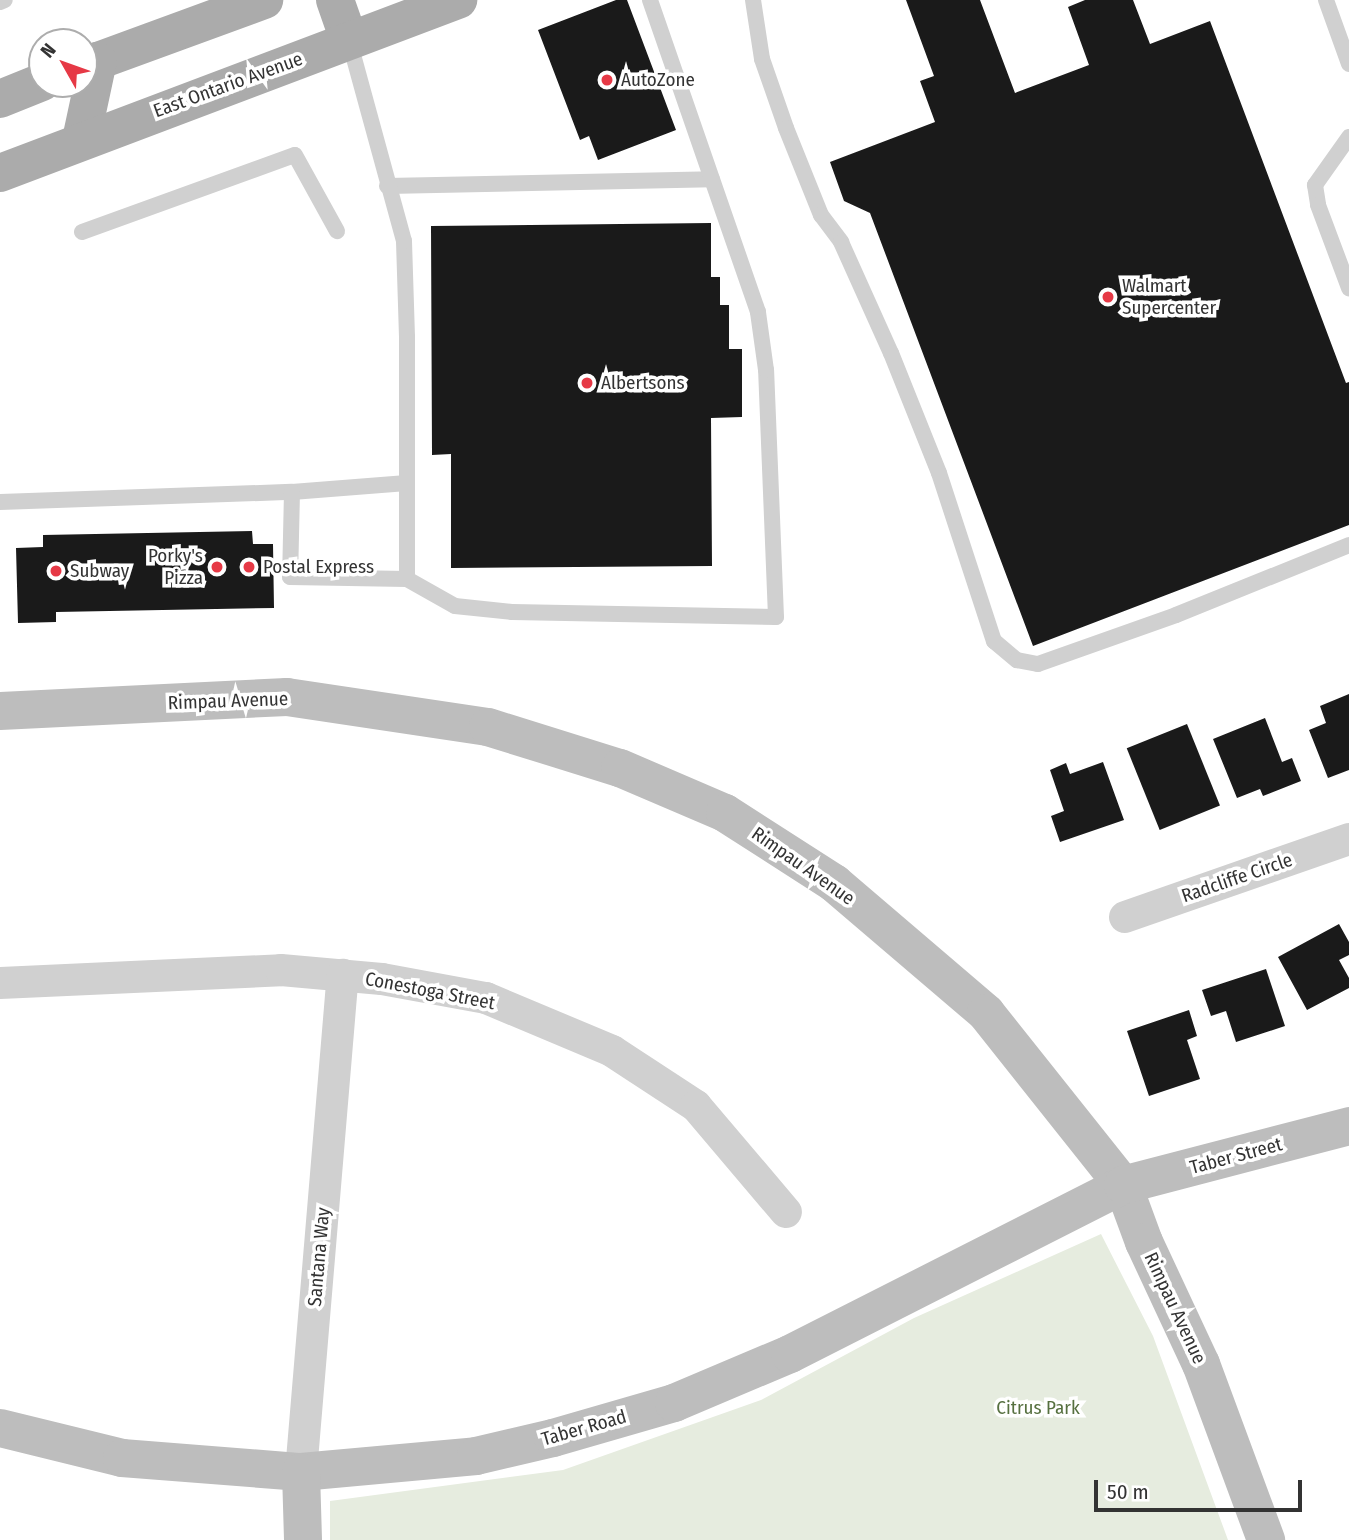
<!DOCTYPE html>
<style>
body{margin:0}
#map{position:relative;width:1349px;height:1540px;overflow:hidden;background:#fff;font-family:"Fira Sans Condensed",sans-serif}
div>[style]{position:absolute}
[style*='--x']{left:calc(var(--x)*1px);top:calc(var(--y)*1px);width:calc(var(--w)*1px);rotate:calc(var(--a)*1deg)}
.green>*{inset:0;background:#e6ecdf}
.building>*{inset:0;background:#1a1a1a;transform-origin:0 0}
.lane>*{height:16px;margin:-8px;padding:0 8px;transform-origin:8px;border-radius:8px;background:#d0d0d0}
.street>*{height:32px;margin:-16px;padding:0 16px;transform-origin:16px;border-radius:16px;background:#d0d0d0}
.secondary>*{height:38px;margin:-19px;padding:0 19px;transform-origin:19px;border-radius:19px;background:#bdbdbd}
.primary>*{height:38px;margin:-19px;padding:0 19px;transform-origin:19px;border-radius:19px;background:#ababab}
.dots>*{width:19px;height:19px;translate:-50% -50%;box-sizing:border-box;border:4px solid #fff;border-radius:50%}
span{translate:-50% -50%;white-space:nowrap;text-align:center;line-height:1.15;-webkit-text-stroke:7px #fff;paint-order:stroke}
.poi-label{font-size:19px;color:#333}
.left{translate:0 -50%;text-align:left}
.right{translate:-100% -50%;text-align:right}
.street-label{font-size:19px;color:#333}
.park-label{font-size:19px;color:#56703f}
.north{position:absolute;left:28px;top:28px;width:70px;height:70px;box-sizing:border-box;background:#fff;border:2px solid #adadad;border-radius:50%;rotate:310deg;font-size:19px;font-weight:700;line-height:28px;text-align:center;color:#333}
.north::after{content:'';display:block;margin:auto;width:24px;height:32px;background:#e63946;clip-path:polygon(50% 0,100% 100%,50% 72%,0 100%)}
.scale{position:absolute;left:1094px;top:1480px;width:208px;height:32px;box-sizing:border-box;border:4px solid #333;border-top:0;padding-left:9px;font-size:21px;line-height:24px;white-space:nowrap;color:#333;-webkit-text-stroke:5px #fff;paint-order:stroke}
</style>
<div id="map">
<div class="green">
<div style="clip-path:polygon(1101px 1234px,1153px 1336px,1228px 1540px,330px 1540px,330px 1501px,563px 1470px,761px 1400px,914px 1318px)"></div>
</div>
<div class="building">
<div style="clip-path:polygon(616px 0,627px 0,676px 130px,598px 160px,589px 136px,580px 140px,538px 30px)"></div>
<div style="clip-path:polygon(906px 0,980px 0,1015px 93px,1089px 65px,1068px 7px,1085px 0,1133px 0,1150px 44px,1210px 21px,1346px 383px,1349px 382px,1349px 525px,1033px 646px,870px 213px,844px 201px,830px 162px,935px 122px,920px 81px,934px 76px)"></div>
<div style="clip-path:polygon(711px 223px,711px 277px,720px 277px,720px 305px,729px 305px,729px 349px,742px 349px,742px 417px,711px 418px,712px 566px,451px 568px,451px 454px,432px 455px,431px 226px)"></div>
<div style="clip-path:polygon(252px 531px,253px 544px,273px 544px,274px 608px,56px 612px,56px 622px,18px 623px,16px 548px,43px 547px,43px 535px)"></div>
<div style="clip-path:polygon(1349px 694px,1349px 770px,1328px 778px,1309px 730px,1326px 723px,1320px 706px)"></div>
<div style="clip-path:polygon(1265px 718px,1282px 762px,1292px 758px,1301px 781px,1263px 796px,1260px 789px,1237px 798px,1213px 739px)"></div>
<div style="left:1187px;top:724px;width:88px;height:65px;rotate:68deg"></div>
<div style="clip-path:polygon(1103px 762px,1124px 820px,1060px 842px,1051px 816px,1064px 811px,1050px 770px,1066px 763px,1070px 774px)"></div>
<div style="clip-path:polygon(1339px 924px,1349px 942px,1349px 955px,1339px 960px,1349px 978px,1349px 988px,1307px 1010px,1278px 957px)"></div>
<div style="clip-path:polygon(1266px 969px,1285px 1026px,1236px 1042px,1226px 1011px,1211px 1016px,1202px 990px)"></div>
<div style="clip-path:polygon(1189px 1010px,1197px 1036px,1187px 1040px,1200px 1079px,1149px 1096px,1127px 1031px)"></div>
</div>
<div class="lane">
<div style="--x:753;--y:0;--w:60;--a:81.3"></div>
<div style="--x:762;--y:59;--w:73;--a:70.8"></div>
<div style="--x:786;--y:128;--w:94;--a:68.1"></div>
<div style="--x:821;--y:215;--w:34;--a:53"></div>
<div style="--x:841;--y:242;--w:122;--a:65.8"></div>
<div style="--x:891;--y:353;--w:129;--a:68.2"></div>
<div style="--x:939;--y:473;--w:177;--a:71.9"></div>
<div style="--x:994;--y:641;--w:30;--a:40"></div>
<div style="--x:1017;--y:660;--w:21;--a:11"></div>
<div style="--x:1038;--y:664;--w:146;--a:-19.5"></div>
<div style="--x:1176;--y:615;--w:187;--a:-22"></div>
<div style="--x:1326;--y:0;--w:68;--a:70.2"></div>
<div style="--x:0;--y:2;--w:5;--a:-22"></div>
<div style="--x:1349;--y:137;--w:59;--a:125.3"></div>
<div style="--x:1315;--y:185;--w:20;--a:81"></div>
<div style="--x:1318;--y:205;--w:89;--a:69.5"></div>
<div style="--x:387;--y:186;--w:325;--a:-1.2"></div>
<div style="--x:82;--y:232;--w:226;--a:-19.9"></div>
<div style="--x:295;--y:155;--w:87;--a:61.1"></div>
<div style="--x:292;--y:492;--w:115;--a:-4.5"></div>
<div style="--x:0;--y:502;--w:292;--a:-2"></div>
<div style="--x:292;--y:492;--w:85;--a:91.3"></div>
<div style="--x:290;--y:577;--w:117;--a:1"></div>
<div style="--x:407;--y:579;--w:242;--a:-90"></div>
<div style="--x:407;--y:337;--w:96;--a:-91.8"></div>
<div style="--x:404;--y:241;--w:208;--a:-105.3"></div>
<div style="--x:407;--y:579;--w:55;--a:29.4"></div>
<div style="--x:455;--y:606;--w:57;--a:6"></div>
<div style="--x:512;--y:612;--w:264;--a:1.1"></div>
<div style="--x:776;--y:617;--w:247;--a:-92.3"></div>
<div style="--x:766;--y:370;--w:59;--a:-97.9"></div>
<div style="--x:758;--y:312;--w:330;--a:-109.1"></div>
</div>
<div class="street">
<div style="--x:1125;--y:917;--w:237;--a:-19.2"></div>
<div style="--x:0;--y:983;--w:281;--a:-2.6"></div>
<div style="--x:281;--y:970;--w:101;--a:5.1"></div>
<div style="--x:382;--y:979;--w:106;--a:10.4"></div>
<div style="--x:486;--y:998;--w:137;--a:22.8"></div>
<div style="--x:612;--y:1051;--w:100;--a:33.2"></div>
<div style="--x:696;--y:1106;--w:139;--a:49.7"></div>
<div style="--x:301;--y:1472;--w:499;--a:-85.2"></div>
</div>
<div class="secondary">
<div style="--x:0;--y:711;--w:287;--a:-2.8"></div>
<div style="--x:287;--y:697;--w:203;--a:8.5"></div>
<div style="--x:488;--y:727;--w:138;--a:17.3"></div>
<div style="--x:620;--y:768;--w:114;--a:23.2"></div>
<div style="--x:725;--y:813;--w:130;--a:32.7"></div>
<div style="--x:834;--y:883;--w:200;--a:40.5"></div>
<div style="--x:986;--y:1013;--w:220;--a:51.5"></div>
<div style="--x:1123;--y:1185;--w:61;--a:69.8"></div>
<div style="--x:1144;--y:1242;--w:135;--a:65"></div>
<div style="--x:1201;--y:1364;--w:188;--a:69.7"></div>
<div style="--x:0;--y:1428;--w:126;--a:13.8"></div>
<div style="--x:122;--y:1458;--w:180;--a:4.5"></div>
<div style="--x:301;--y:1472;--w:176;--a:-5.2"></div>
<div style="--x:476;--y:1456;--w:79;--a:-13.2"></div>
<div style="--x:553;--y:1438;--w:126;--a:-16.1"></div>
<div style="--x:674;--y:1403;--w:126;--a:-22.9"></div>
<div style="--x:790;--y:1354;--w:373;--a:-26.9"></div>
<div style="--x:1123;--y:1185;--w:234;--a:-14.6"></div>
<div style="--x:301;--y:1472;--w:68;--a:88.3"></div>
</div>
<div class="primary">
<div style="--x:335;--y:0;--w:42;--a:70.7"></div>
<div style="--x:84;--y:66;--w:192;--a:-20.1"></div>
<div style="--x:0;--y:99;--w:45;--a:-22"></div>
<div style="--x:81;--y:140;--w:81;--a:-77.9"></div>
<div style="--x:0;--y:173;--w:490;--a:-20.7"></div>
</div>
<div class="dots">
<div style="left:607px;top:80px;background:#e63946"></div>
<div style="left:1108px;top:297px;background:#e63946"></div>
<div style="left:587px;top:383px;background:#e63946"></div>
<div style="left:217px;top:567px;background:#e63946"></div>
<div style="left:249px;top:567px;background:#e63946"></div>
<div style="left:56px;top:571px;background:#e63946"></div>
</div>
<div class="poi-label">
<span class="left" style="left:621px;top:80px">AutoZone</span>
<span class="left" style="left:1122px;top:297px">Walmart<br>Supercenter</span>
<span class="left" style="left:601px;top:383px">Albertsons</span>
<span class="right" style="left:203px;top:567px">Porky's<br>Pizza</span>
<span class="left" style="left:263px;top:567px">Postal Express</span>
<span class="left" style="left:70px;top:571px">Subway</span>
</div>
<div class="street-label">
<span style="left:228px;top:85px;rotate:-20deg">East Ontario Avenue</span>
<span style="left:228px;top:701px;rotate:-2deg">Rimpau Avenue</span>
<span style="left:803px;top:866px;rotate:35deg">Rimpau Avenue</span>
<span style="left:1237px;top:878px;rotate:-19deg">Radcliffe Circle</span>
<span style="left:430px;top:991px;rotate:11deg">Conestoga Street</span>
<span style="left:1236px;top:1156px;rotate:-15deg">Taber Street</span>
<span style="left:319px;top:1257px;rotate:-85deg">Santana Way</span>
<span style="left:1175px;top:1308px;rotate:65deg">Rimpau Avenue</span>
<span style="left:584px;top:1428px;rotate:-16deg">Taber Road</span>
</div>
<div class="park-label">
<span style="left:1038px;top:1408px">Citrus Park</span>
</div>
<div class="north">N</div>
<div class="scale">50 m</div>
</div>
